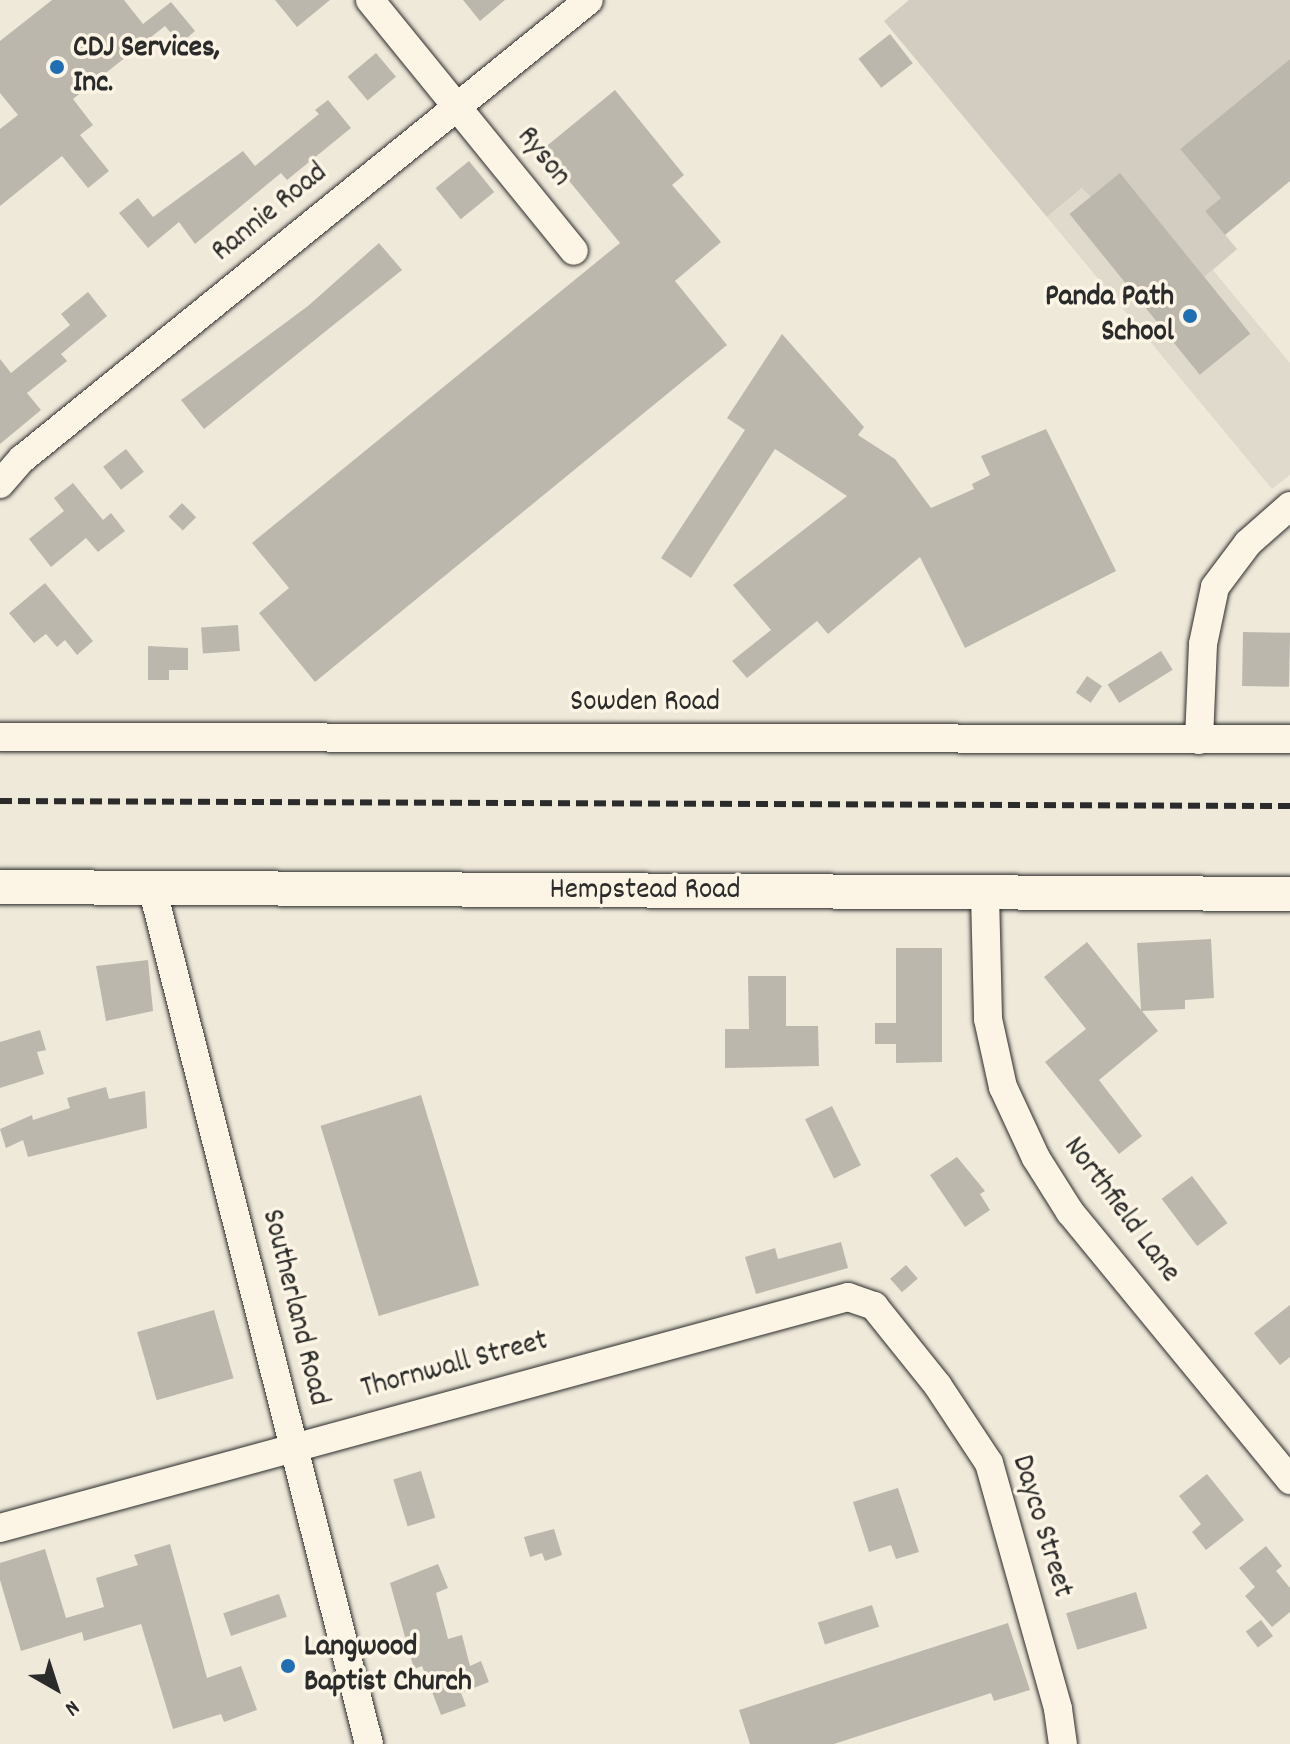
<!DOCTYPE html>
<style>
body{margin:0}
#map{position:relative;width:1290px;height:1744px;overflow:hidden;background:#efe9da;font-family:Dekko,sans-serif}
div>[style]{position:absolute}
[style*='--x']{left:calc(var(--x)*1px);top:calc(var(--y)*1px);width:calc(var(--w)*1px);rotate:calc(var(--a)*1deg)}
.built>*{inset:0;background:#e0dacc}
.green>*{inset:0;background:#d2cdc0}
.building>*{inset:0;background:#bcb7ac;transform-origin:0 0}
.roads{filter:drop-shadow(0 0 2px #2b2b2b) drop-shadow(0 0 2px #2b2b2b)}
.minor>*{height:28px;margin:-14px;padding:0 14px;transform-origin:14px;border-radius:14px;background:#fcf5e5}
.major>*{height:34px;margin:-17px;padding:0 17px;transform-origin:17px;border-radius:17px;background:#fcf5e5}
.rail>*{height:6px;margin-top:-3px;transform-origin:0;background:repeating-linear-gradient(90deg,#2b2b2b 0 12px,transparent 0 18px)}
.dots>*{width:22px;height:22px;translate:-50% -50%;box-sizing:border-box;border:4px solid #fcf5e5;border-radius:50%}
span{translate:-50% -50%;white-space:nowrap;text-align:center;line-height:1.15;-webkit-text-stroke:7px #fcf5e5;paint-order:stroke}
.poi-label{font-size:30px;color:#2b2b2b;font-weight:700}
.left{translate:0 -50%;text-align:left}
.right{translate:-100% -50%;text-align:right}
.street-label{font-size:30px;color:#2b2b2b}
.north{position:absolute;left:16px;top:1648px;width:80px;height:80px;-webkit-text-stroke:6px #fcf5e5;paint-order:stroke;rotate:141deg;font-size:22px;font-weight:700;line-height:32px;text-align:center;color:#2b2b2b}
.north::after{content:'';display:block;margin:auto;width:28px;height:36px;background:#2b2b2b;clip-path:polygon(50% 0,100% 100%,50% 72%,0 100%)}
</style>
<div id="map">
<div class="built">
<div style="clip-path:polygon(1160px 125px,1221px 198px,1205px 211px,1237px 249px,1213px 270px,1290px 363px,1290px 475px,1272px 489px,1047px 217px)"></div>
</div>
<div class="green">
<div style="clip-path:polygon(909px 0,1290px 0,1290px 59px,1180px 149px,1221px 198px,1205px 211px,1237px 249px,1204px 277px,1120px 174px,1091px 197px,1082px 188px,1047px 217px,884px 21px)"></div>
</div>
<div class="building">
<div style="clip-path:polygon(52px 0,124px 0,143px 24px,171px 2px,195px 31px,180px 44px,165px 26px,73px 99px,93px 125px,80px 135px,109px 171px,88px 188px,62px 156px,0 206px,0 129px,18px 115px,0 93px,0 41px)"></div>
<div style="clip-path:polygon(275px 0,330px 0,297px 27px)"></div>
<div style="clip-path:polygon(463px 0,505px 0,480px 21px)"></div>
<div style="left:890px;top:34px;width:37px;height:40px;rotate:52deg"></div>
<div style="left:376px;top:53px;width:31px;height:37px;rotate:50deg"></div>
<div style="clip-path:polygon(1290px 59px,1290px 181px,1225px 235px,1205px 211px,1221px 198px,1180px 149px)"></div>
<div style="clip-path:polygon(615px 90px,684px 175px,672px 185px,721px 242px,675px 281px,727px 345px,315px 682px,259px 613px,289px 588px,252px 543px,620px 243px,543px 149px)"></div>
<div style="clip-path:polygon(328px 100px,351px 128px,287px 180px,281px 173px,195px 244px,179px 222px,148px 248px,119px 213px,138px 198px,153px 217px,243px 151px,255px 166px,319px 114px,315px 110px)"></div>
<div style="left:469px;top:161px;width:40px;height:43px;rotate:51deg"></div>
<div style="left:1120px;top:173px;width:207px;height:65px;rotate:51deg"></div>
<div style="clip-path:polygon(379px 243px,402px 270px,204px 429px,181px 400px,308px 306px)"></div>
<div style="clip-path:polygon(88px 292px,107px 316px,61px 354px,67px 361px,27px 393px,41px 410px,0 444px,0 359px,11px 373px,70px 325px,61px 314px)"></div>
<div style="clip-path:polygon(782px 334px,864px 427px,858px 435px,895px 459px,931px 508px,974px 489px,972px 484px,990px 475px,981px 456px,1046px 429px,1116px 571px,965px 648px,920px 557px,828px 634px,817px 621px,747px 678px,732px 661px,771px 630px,733px 585px,847px 496px,775px 449px,691px 578px,661px 558px,745px 430px,727px 418px)"></div>
<div style="left:126px;top:449px;width:29px;height:29px;rotate:52deg"></div>
<div style="clip-path:polygon(73px 483px,103px 520px,111px 513px,125px 531px,98px 552px,86px 538px,51px 567px,29px 539px,64px 511px,54px 498px)"></div>
<div style="left:182px;top:503px;width:20px;height:19px;rotate:45deg"></div>
<div style="clip-path:polygon(45px 583px,93px 641px,77px 655px,65px 640px,57px 647px,46px 634px,34px 643px,9px 613px)"></div>
<div style="left:238px;top:625px;width:26px;height:37px;rotate:86deg"></div>
<div style="left:1243px;top:632px;width:47px;height:54px;rotate:1deg"></div>
<div style="clip-path:polygon(148px 646px,188px 648px,188px 670px,169px 670px,169px 680px,148px 680px)"></div>
<div style="left:1161px;top:651px;width:22px;height:63px;rotate:58deg"></div>
<div style="left:1087px;top:676px;width:18px;height:20px;rotate:34deg"></div>
<div style="clip-path:polygon(1211px 939px,1214px 998px,1185px 1000px,1185px 1009px,1142px 1011px,1158px 1031px,1099px 1080px,1142px 1136px,1119px 1154px,1045px 1062px,1086px 1029px,1044px 977px,1087px 942px,1141px 1010px,1137px 943px)"></div>
<div style="clip-path:polygon(896px 948px,942px 948px,942px 1062px,896px 1063px,896px 1044px,875px 1044px,875px 1023px,896px 1023px)"></div>
<div style="clip-path:polygon(148px 960px,153px 1011px,106px 1021px,96px 966px)"></div>
<div style="clip-path:polygon(748px 976px,786px 976px,786px 1026px,818px 1026px,819px 1066px,725px 1068px,725px 1029px,749px 1029px)"></div>
<div style="clip-path:polygon(40px 1030px,46px 1050px,37px 1052px,44px 1074px,0 1088px,0 1042px)"></div>
<div style="clip-path:polygon(106px 1087px,109px 1099px,145px 1091px,147px 1128px,28px 1157px,23px 1140px,6px 1148px,0 1129px,32px 1115px,33px 1120px,70px 1108px,67px 1098px)"></div>
<div style="left:421px;top:1095px;width:199px;height:105px;rotate:73deg"></div>
<div style="left:832px;top:1106px;width:66px;height:30px;rotate:64deg"></div>
<div style="clip-path:polygon(957px 1157px,985px 1191px,980px 1194px,990px 1210px,965px 1227px,930px 1175px)"></div>
<div style="left:1192px;top:1176px;width:59px;height:38px;rotate:53deg"></div>
<div style="clip-path:polygon(841px 1242px,848px 1268px,756px 1294px,745px 1257px,775px 1248px,778px 1259px)"></div>
<div style="left:906px;top:1265px;width:18px;height:21px;rotate:49deg"></div>
<div style="clip-path:polygon(1290px 1305px,1290px 1357px,1280px 1365px,1254px 1333px)"></div>
<div style="left:214px;top:1310px;width:71px;height:80px;rotate:74deg"></div>
<div style="left:421px;top:1471px;width:49px;height:29px;rotate:73deg"></div>
<div style="clip-path:polygon(1207px 1474px,1244px 1520px,1206px 1550px,1192px 1532px,1201px 1524px,1179px 1496px)"></div>
<div style="clip-path:polygon(898px 1488px,919px 1552px,896px 1559px,891px 1545px,869px 1552px,853px 1502px)"></div>
<div style="clip-path:polygon(554px 1529px,562px 1555px,545px 1561px,542px 1553px,530px 1557px,524px 1537px)"></div>
<div style="clip-path:polygon(170px 1544px,207px 1678px,241px 1666px,257px 1710px,224px 1722px,221px 1714px,173px 1729px,141px 1624px,84px 1641px,82px 1632px,21px 1651px,0 1580px,0 1563px,45px 1549px,66px 1618px,104px 1607px,96px 1578px,138px 1565px,134px 1555px)"></div>
<div style="clip-path:polygon(1266px 1546px,1282px 1566px,1276px 1571px,1290px 1588px,1290px 1612px,1272px 1627px,1245px 1596px,1255px 1587px,1239px 1568px)"></div>
<div style="clip-path:polygon(438px 1564px,448px 1588px,436px 1593px,448px 1639px,462px 1635px,470px 1666px,481px 1661px,489px 1682px,461px 1693px,466px 1706px,441px 1715px,422px 1666px,414px 1669px,390px 1583px)"></div>
<div style="left:1136px;top:1592px;width:38px;height:73px;rotate:73deg"></div>
<div style="left:279px;top:1594px;width:24px;height:59px;rotate:71deg"></div>
<div style="left:872px;top:1605px;width:23px;height:57px;rotate:72deg"></div>
<div style="left:1261px;top:1620px;width:20px;height:19px;rotate:53deg"></div>
<div style="clip-path:polygon(1008px 1623px,1030px 1690px,994px 1701px,991px 1693px,834px 1744px,750px 1744px,739px 1710px)"></div>
</div>
<div class="roads">
<div class="minor">
<div style="--x:370;--y:0;--w:323;--a:50.9"></div>
<div style="--x:0;--y:484;--w:33;--a:-49"></div>
<div style="--x:22;--y:459;--w:729;--a:-38.99"></div>
<div style="--x:0;--y:737;--w:1290;--a:0.09"></div>
<div style="--x:1199;--y:740;--w:96;--a:-87.6"></div>
<div style="--x:1203;--y:644;--w:58;--a:-78.1"></div>
<div style="--x:1215;--y:587;--w:55;--a:-53.1"></div>
<div style="--x:1248;--y:543;--w:56;--a:-41.4"></div>
<div style="--x:152;--y:887;--w:884;--a:75.79"></div>
<div style="--x:985;--y:894;--w:125;--a:88.6"></div>
<div style="--x:988;--y:1019;--w:70;--a:77.6"></div>
<div style="--x:1003;--y:1087;--w:78;--a:65.1"></div>
<div style="--x:1036;--y:1158;--w:64;--a:57.8"></div>
<div style="--x:1070;--y:1212;--w:347;--a:50.6"></div>
<div style="--x:0;--y:1528;--w:879;--a:-15.24"></div>
<div style="--x:848;--y:1297;--w:28;--a:19"></div>
<div style="--x:874;--y:1306;--w:102;--a:51.3"></div>
<div style="--x:938;--y:1386;--w:92;--a:56.5"></div>
<div style="--x:989;--y:1463;--w:255;--a:74.3"></div>
<div style="--x:1058;--y:1709;--w:35;--a:82"></div>
</div>
<div class="major">
<div style="--x:0;--y:887;--w:1290;--a:0.31"></div>
</div>
</div>
<div class="rail">
<div style="--x:0;--y:801;--w:1290;--a:0.22"></div>
</div>
<div class="dots">
<div style="left:57px;top:67px;background:#1f6fb2"></div>
<div style="left:1190px;top:316px;background:#1f6fb2"></div>
<div style="left:288px;top:1666px;background:#1f6fb2"></div>
</div>
<div class="poi-label">
<span class="left" style="left:73px;top:67px">CDJ Services,<br>Inc.</span>
<span class="right" style="left:1174px;top:316px">Panda Path<br>School</span>
<span class="left" style="left:304px;top:1666px">Langwood<br>Baptist Church</span>
</div>
<div class="street-label">
<span style="left:542px;top:158px;rotate:51deg">Ryson</span>
<span style="left:271px;top:214px;rotate:-39deg">Rannie Road</span>
<span style="left:645px;top:704px">Sowden Road</span>
<span style="left:645px;top:892px">Hempstead Road</span>
<span style="left:1120px;top:1211px;rotate:53deg">Northfield Lane</span>
<span style="left:293px;top:1308px;rotate:76deg">Southerland Road</span>
<span style="left:455px;top:1367px;rotate:-15deg">Thornwall Street</span>
<span style="left:1040px;top:1527px;rotate:73deg">Dayco Street</span>
</div>
<div class="north">N</div>
</div>
